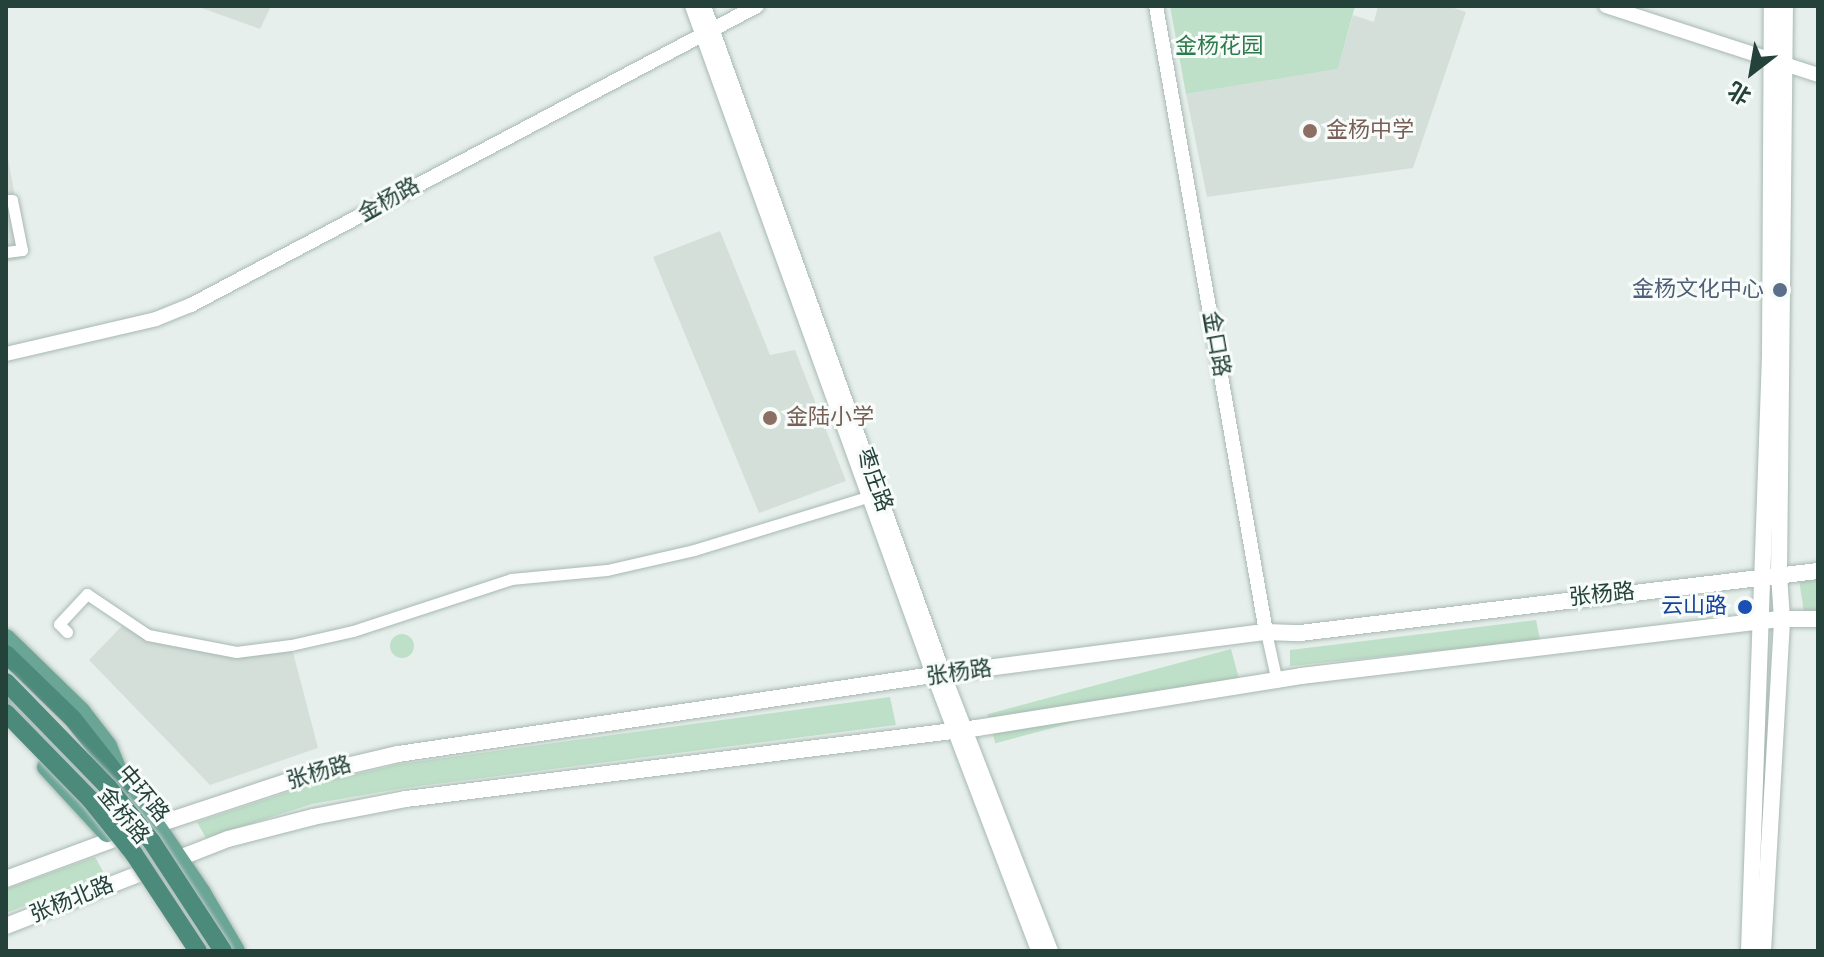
<!DOCTYPE html>
<meta charset="utf-8">
<style>
body{margin:0}
#map{position:relative;width:1824px;height:957px;overflow:hidden;background:#e6efeb;font-family:"Varela Round","Noto Sans SC",sans-serif}
div>[style]{position:absolute}
[style*='--x']{left:calc(var(--x)*1px);top:calc(var(--y)*1px);width:calc(var(--w)*1px);rotate:calc(var(--a)*1deg)}
.built>*{inset:0;background:#d4dfda}
.green>*{inset:0;background:#bfe0c8;transform-origin:0 0}
.round{border-radius:50%}
.roads{filter:drop-shadow(0 0 2px #a8b8b2) drop-shadow(0 0 2px #a8b8b2)}
.minor>*{height:11px;margin:-5.5px;padding:0 5.5px;transform-origin:5.5px;border-radius:5.5px;background:#fff}
.tertiary>*{height:14px;margin:-7px;padding:0 7px;transform-origin:7px;border-radius:7px;background:#fff}
.secondary>*{height:16px;margin:-8px;padding:0 8px;transform-origin:8px;border-radius:8px;background:#fff}
.primary>*{height:18px;margin:-9px;padding:0 9px;transform-origin:9px;border-radius:9px;background:#6aa596}
.trunk>*{height:18px;margin:-9px;padding:0 9px;transform-origin:9px;border-radius:9px;background:#4c8a7c}
.bridges{filter:drop-shadow(0 0 2px #c2cac8) drop-shadow(0 0 2px #c2cac8)}
.trunk-bridge>*{height:18px;margin:-9px;padding:0 9px;transform-origin:9px;border-radius:9px;background:#4c8a7c}
.dots>*{width:22px;height:22px;translate:-50% -50%;box-sizing:border-box;border:4px solid #f7fbf9;border-radius:50%}
span{translate:-50% -50%;white-space:nowrap;text-align:center;line-height:1.15;-webkit-text-stroke:6px #f7fbf9;paint-order:stroke}
.park-label{font-size:22px;color:#2d7a4b}
.education-label{font-size:22px;color:#785e54}
.left{translate:0 -50%;text-align:left}
.street-label{font-size:22px;color:#24423a}
.service-label{font-size:22px;color:#4e5e75}
.right{translate:-100% -50%;text-align:right}
.transit-label{font-size:22px;color:#164399}
.frame{position:absolute;inset:0;border:8px solid #24423a;pointer-events:none}
.north{position:absolute;left:1712px;top:32px;width:80px;height:80px;-webkit-text-stroke:6px #f7fbf9;paint-order:stroke;rotate:211deg;font-size:22px;font-weight:700;line-height:32px;text-align:center;color:#24423a}
.north::after{content:'';display:block;margin:auto;width:28px;height:36px;background:#24423a;clip-path:polygon(50% 0,100% 100%,50% 72%,0 100%)}
</style>
<div id="map">
<div class="built">
<div style="clip-path:polygon(196px 6px,271px 6px,260px 29px)"></div>
<div style="clip-path:polygon(1378px 6px,1448px 6px,1466px 12px,1413px 168px,1207px 197px,1186px 94px,1338px 69px,1353px 15px,1374px 22px)"></div>
<div style="clip-path:polygon(6px 147px,26px 258px,6px 262px)"></div>
<div style="clip-path:polygon(720px 231px,770px 355px,795px 350px,846px 481px,759px 513px,653px 257px)"></div>
<div style="clip-path:polygon(122px 626px,148px 638px,229px 655px,290px 641px,318px 748px,210px 785px,89px 660px)"></div>
</div>
<div class="green">
<div style="clip-path:polygon(1170px 6px,1355px 6px,1338px 69px,1186px 94px)"></div>
<div style="clip-path:polygon(1818px 579px,1818px 611px,1804px 612px,1799px 580px)"></div>
<div style="clip-path:polygon(1536px 620px,1540px 640px,1290px 666px,1290px 650px)"></div>
<div class="round" style="left:390px;top:634px;width:24px;height:24px"></div>
<div style="left:1231px;top:649px;width:30px;height:252px;rotate:75deg"></div>
<div style="clip-path:polygon(890px 697px,896px 725px,404px 788px,312px 804px,206px 838px,197px 822px,310px 785px,400px 764px)"></div>
<div style="clip-path:polygon(95px 857px,105px 875px,6px 913px,6px 889px)"></div>
</div>
<div class="roads">
<div class="minor">
<div style="--x:6;--y:200;--w:6;--a:0"></div>
<div style="--x:12;--y:200;--w:51;--a:78.7"></div>
<div style="--x:22;--y:250;--w:16;--a:173"></div>
<div style="--x:67;--y:632;--w:11;--a:-135"></div>
<div style="--x:59;--y:624;--w:41;--a:-47"></div>
<div style="--x:87;--y:594;--w:73;--a:33.9"></div>
<div style="--x:148;--y:635;--w:90;--a:10.9"></div>
<div style="--x:236;--y:652;--w:55;--a:-7.3"></div>
<div style="--x:291;--y:645;--w:64;--a:-12.7"></div>
<div style="--x:353;--y:631;--w:166;--a:-18.2"></div>
<div style="--x:511;--y:579;--w:96;--a:-5.4"></div>
<div style="--x:607;--y:570;--w:89;--a:-12.9"></div>
<div style="--x:694;--y:550;--w:175;--a:-17"></div>
<div style="--x:1266;--y:632;--w:51;--a:77.6"></div>
</div>
<div class="tertiary">
<div style="--x:692;--y:6;--w:702;--a:70.17"></div>
<div style="--x:930;--y:666;--w:305;--a:69.2"></div>
<div style="--x:704;--y:6;--w:711;--a:70.26"></div>
<div style="--x:944;--y:675;--w:296;--a:68.8"></div>
<div style="--x:1156;--y:6;--w:636;--a:80.03"></div>
<div style="--x:1606;--y:6;--w:223;--a:18"></div>
<div style="--x:6;--y:354;--w:154;--a:-13.1"></div>
<div style="--x:156;--y:319;--w:38;--a:-22"></div>
<div style="--x:191;--y:305;--w:640;--a:-27.85"></div>
</div>
<div class="secondary">
<div style="--x:147;--y:828;--w:165;--a:-18.3"></div>
<div style="--x:304;--y:776;--w:97;--a:-13.2"></div>
<div style="--x:398;--y:754;--w:541;--a:-8.4"></div>
<div style="--x:933;--y:675;--w:336;--a:-7.4"></div>
<div style="--x:1266;--y:632;--w:34;--a:2"></div>
<div style="--x:1300;--y:633;--w:522;--a:-6.83"></div>
<div style="--x:6;--y:879;--w:127;--a:-20.3"></div>
<div style="--x:6;--y:926;--w:238;--a:-21.4"></div>
<div style="--x:228;--y:839;--w:88;--a:-14.5"></div>
<div style="--x:313;--y:817;--w:95;--a:-11"></div>
<div style="--x:406;--y:799;--w:575;--a:-7.09"></div>
<div style="--x:977;--y:728;--w:328;--a:-9.1"></div>
<div style="--x:1301;--y:676;--w:484;--a:-6.8"></div>
<div style="--x:1782;--y:619;--w:36;--a:0"></div>
<div style="--x:1749;--y:951;--w:595;--a:-87.98"></div>
<div style="--x:1770;--y:356;--w:350;--a:-89.7"></div>
<div style="--x:1763;--y:951;--w:333;--a:-86.7"></div>
<div style="--x:1782;--y:619;--w:44;--a:-93.9"></div>
<div style="--x:1779;--y:575;--w:569;--a:-89.4"></div>
</div>
<div class="primary">
<div style="--x:6;--y:638;--w:105;--a:44.2"></div>
<div style="--x:81;--y:711;--w:44;--a:52.4"></div>
<div style="--x:108;--y:746;--w:32;--a:68"></div>
<div style="--x:6;--y:707;--w:33;--a:31"></div>
<div style="--x:34;--y:724;--w:126;--a:47.6"></div>
<div style="--x:119;--y:817;--w:38;--a:43"></div>
<div style="--x:46;--y:767;--w:90;--a:47.3"></div>
<div style="--x:115;--y:777;--w:63;--a:49.5"></div>
<div style="--x:156;--y:825;--w:82;--a:55.9"></div>
<div style="--x:202;--y:893;--w:67;--a:59.6"></div>
<div style="--x:129;--y:848;--w:41;--a:37.1"></div>
<div style="--x:162;--y:873;--w:92;--a:58.4"></div>
</div>
<div class="trunk">
<div style="--x:6;--y:654;--w:93;--a:44.1"></div>
<div style="--x:73;--y:719;--w:84;--a:51.8"></div>
</div>
</div>
<div class="bridges">
<div class="trunk-bridge">
<div style="--x:6;--y:682;--w:146;--a:45.8"></div>
<div style="--x:108;--y:787;--w:70;--a:51.3"></div>
<div style="--x:152;--y:842;--w:130;--a:56.9"></div>
<div style="--x:6;--y:713;--w:120;--a:45.7"></div>
<div style="--x:90;--y:799;--w:70;--a:51.3"></div>
<div style="--x:134;--y:854;--w:116;--a:56.6"></div>
</div>
</div>
<div class="dots">
<div style="left:1310px;top:131px;background:#8d6e63"></div>
<div style="left:1780px;top:290px;background:#5c6f8a"></div>
<div style="left:770px;top:418px;background:#8d6e63"></div>
<div style="left:1745px;top:607px;background:#1a4fb4"></div>
</div>
<div class="park-label">
<span style="left:1219px;top:47px">金杨花园</span>
</div>
<div class="education-label">
<span class="left" style="left:1326px;top:131px">金杨中学</span>
<span class="left" style="left:786px;top:418px">金陆小学</span>
</div>
<div class="street-label">
<span style="left:389px;top:200px;rotate:-29deg">金杨路</span>
<span style="left:1216px;top:344px;rotate:80deg">金口路</span>
<span style="left:874px;top:480px;rotate:70deg">枣庄路</span>
<span style="left:1602px;top:595px;rotate:-6deg">张杨路</span>
<span style="left:959px;top:673px;rotate:-8deg">张杨路</span>
<span style="left:319px;top:773px;rotate:-16deg">张杨路</span>
<span style="left:143px;top:794px;rotate:50deg">中环路</span>
<span style="left:123px;top:816px;rotate:50deg">金桥路</span>
<span style="left:72px;top:900px;rotate:-22deg">张杨北路</span>
</div>
<div class="service-label">
<span class="right" style="left:1764px;top:290px">金杨文化中心</span>
</div>
<div class="transit-label">
<span class="right" style="left:1727px;top:607px">云山路</span>
</div>
<div class="frame"></div>
<div class="north">北</div>
</div>
